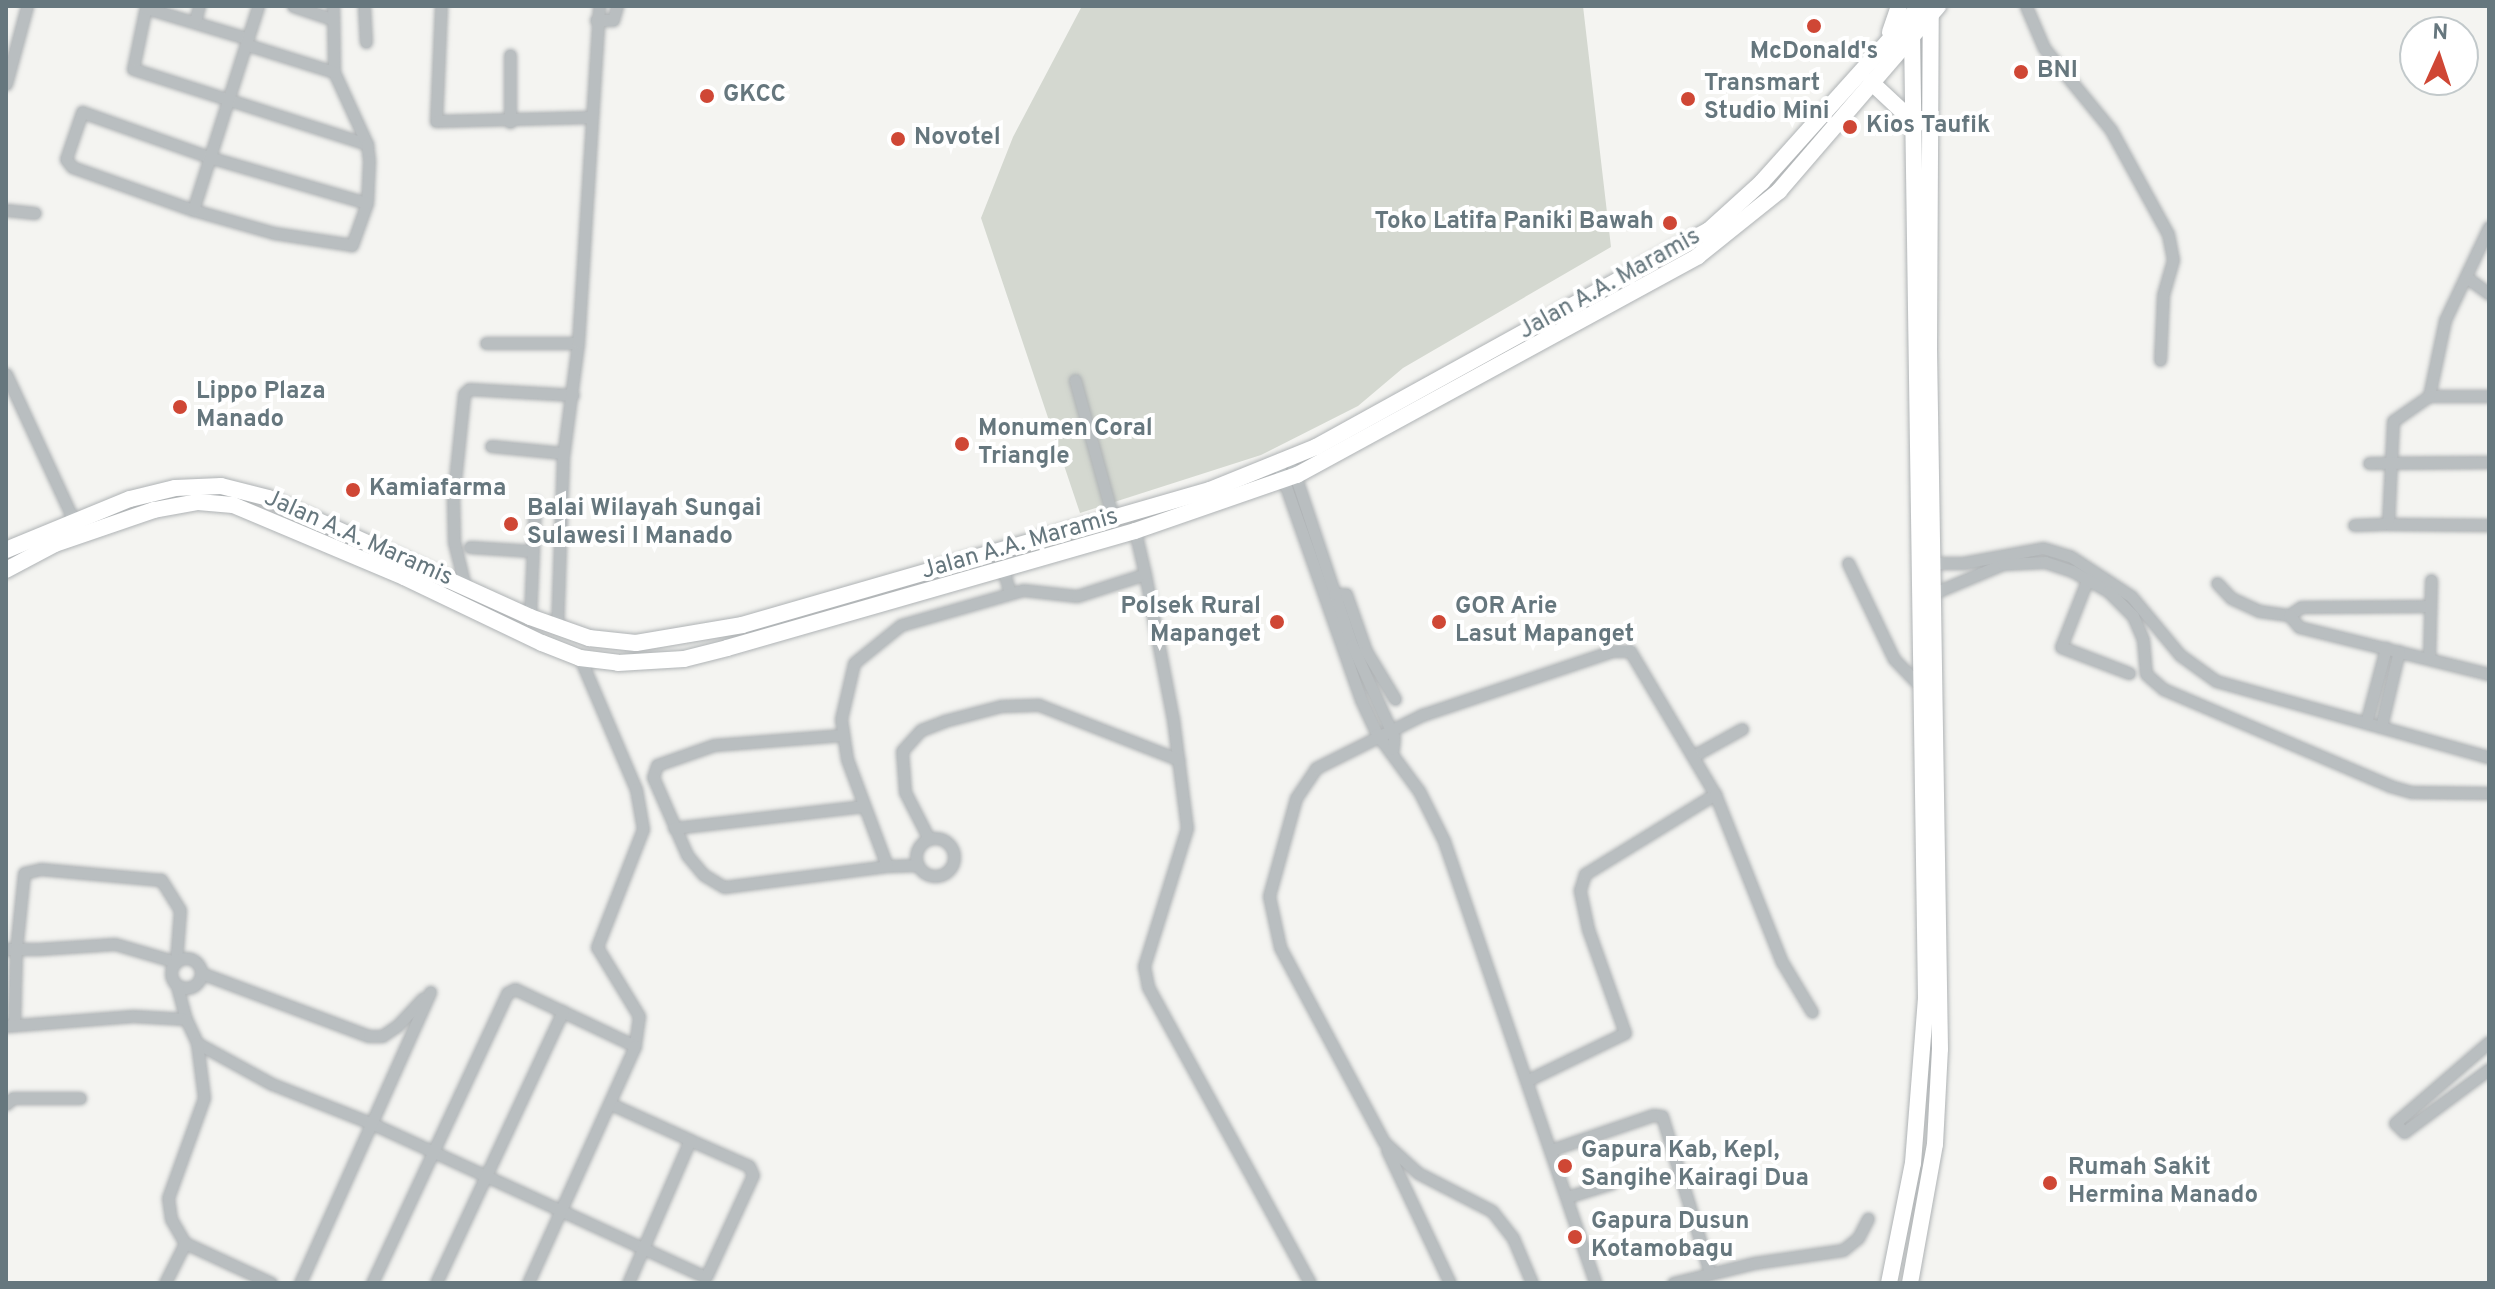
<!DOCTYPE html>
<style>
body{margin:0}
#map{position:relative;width:2495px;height:1289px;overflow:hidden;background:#f4f4f1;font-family:Overpass,sans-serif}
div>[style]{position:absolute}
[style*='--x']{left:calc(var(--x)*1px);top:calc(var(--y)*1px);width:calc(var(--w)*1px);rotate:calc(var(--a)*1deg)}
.green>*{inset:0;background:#d4d8d0}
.roads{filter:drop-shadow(0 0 2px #afb3b5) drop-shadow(0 0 2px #afb3b5)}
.minor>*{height:11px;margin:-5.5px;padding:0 5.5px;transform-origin:5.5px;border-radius:5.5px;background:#b9bec0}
.minor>.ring{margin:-5.5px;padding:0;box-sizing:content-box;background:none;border:11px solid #b9bec0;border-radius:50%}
.highway>*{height:16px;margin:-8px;padding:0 8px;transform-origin:8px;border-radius:8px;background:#fff}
.dots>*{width:22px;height:22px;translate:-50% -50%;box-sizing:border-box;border:4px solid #fff;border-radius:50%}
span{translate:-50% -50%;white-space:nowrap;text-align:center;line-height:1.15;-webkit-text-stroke:8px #fff;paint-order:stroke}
.poi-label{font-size:24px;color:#66777e;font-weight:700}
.left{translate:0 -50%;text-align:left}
.right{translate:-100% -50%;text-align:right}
.street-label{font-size:24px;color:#66777e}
.frame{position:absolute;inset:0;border:8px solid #66777e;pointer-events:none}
.north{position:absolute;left:2399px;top:16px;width:80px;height:80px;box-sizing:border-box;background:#fff;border:2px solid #c2c9cb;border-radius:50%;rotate:3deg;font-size:22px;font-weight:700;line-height:32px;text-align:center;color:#66777e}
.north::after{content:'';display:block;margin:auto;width:28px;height:36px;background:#cf4735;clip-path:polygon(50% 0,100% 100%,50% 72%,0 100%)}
</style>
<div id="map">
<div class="green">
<div style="clip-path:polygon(1082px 6px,1583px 6px,1611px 247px,1403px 368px,1358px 406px,1261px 455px,1080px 513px,981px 218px,1013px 137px)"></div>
</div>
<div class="roads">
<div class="minor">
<div style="--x:146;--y:6;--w:64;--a:101.7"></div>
<div style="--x:133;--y:69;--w:246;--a:17.8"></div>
<div style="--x:293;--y:6;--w:41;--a:18.4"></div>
<div style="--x:333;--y:6;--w:66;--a:89.1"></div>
<div style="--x:334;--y:72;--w:79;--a:65.4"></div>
<div style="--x:367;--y:144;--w:17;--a:83"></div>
<div style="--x:369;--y:161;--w:42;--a:92.7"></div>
<div style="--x:367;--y:203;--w:45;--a:109.7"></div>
<div style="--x:352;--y:245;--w:79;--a:-171.3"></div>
<div style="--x:274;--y:233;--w:84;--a:-164.1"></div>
<div style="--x:193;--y:210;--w:128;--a:-160.4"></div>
<div style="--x:72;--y:167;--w:10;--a:-127"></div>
<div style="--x:66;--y:159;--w:50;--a:-71.2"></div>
<div style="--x:82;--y:112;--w:138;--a:19.5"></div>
<div style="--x:212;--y:158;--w:161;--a:16.2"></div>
<div style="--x:364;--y:6;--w:36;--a:87"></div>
<div style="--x:441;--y:6;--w:115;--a:92.5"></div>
<div style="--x:436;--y:121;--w:153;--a:-1.5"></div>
<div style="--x:2026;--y:6;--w:46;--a:66.8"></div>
<div style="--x:2044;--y:48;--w:106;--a:50.7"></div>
<div style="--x:2111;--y:130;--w:119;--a:61.3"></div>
<div style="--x:2168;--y:234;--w:26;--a:79"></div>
<div style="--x:2173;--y:260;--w:36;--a:106"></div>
<div style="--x:2163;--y:295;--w:65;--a:92.6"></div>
<div style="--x:146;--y:8;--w:104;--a:16.7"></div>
<div style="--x:596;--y:20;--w:17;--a:0"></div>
<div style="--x:613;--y:20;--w:15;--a:-74"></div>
<div style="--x:195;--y:21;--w:16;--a:-75"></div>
<div style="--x:248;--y:45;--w:90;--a:17.4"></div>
<div style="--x:6;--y:84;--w:81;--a:-74.9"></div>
<div style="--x:510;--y:122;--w:67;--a:-90"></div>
<div style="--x:6;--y:210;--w:29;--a:6"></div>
<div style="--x:193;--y:210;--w:214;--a:-72.3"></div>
<div style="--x:2466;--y:277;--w:29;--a:36"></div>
<div style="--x:486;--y:343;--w:92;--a:0"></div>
<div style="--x:6;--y:374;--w:162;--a:65.2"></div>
<div style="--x:1075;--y:380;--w:143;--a:74.6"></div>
<div style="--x:2429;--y:396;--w:78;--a:-78.1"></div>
<div style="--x:2445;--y:320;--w:103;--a:-64.7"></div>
<div style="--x:2489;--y:396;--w:60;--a:180"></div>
<div style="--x:2429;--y:396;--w:44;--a:145.2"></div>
<div style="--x:2393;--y:421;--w:103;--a:92.8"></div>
<div style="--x:2388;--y:524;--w:101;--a:0.6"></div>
<div style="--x:491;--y:446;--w:72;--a:5.6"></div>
<div style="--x:2369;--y:463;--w:120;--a:-0.5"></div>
<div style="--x:1278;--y:464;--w:250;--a:70.6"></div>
<div style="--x:1361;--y:700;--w:38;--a:65"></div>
<div style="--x:1377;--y:734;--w:71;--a:53.6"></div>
<div style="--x:1419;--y:791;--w:56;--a:63.4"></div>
<div style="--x:1444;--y:841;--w:467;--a:71.1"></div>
<div style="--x:1293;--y:469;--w:186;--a:71.5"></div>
<div style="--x:1352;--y:645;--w:101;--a:65.5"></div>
<div style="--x:1394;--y:737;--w:12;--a:95"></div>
<div style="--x:2354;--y:525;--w:34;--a:-2"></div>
<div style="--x:470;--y:547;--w:62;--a:3.7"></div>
<div style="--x:1848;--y:563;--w:106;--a:64.4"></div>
<div style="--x:1894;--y:659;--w:37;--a:46"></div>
<div style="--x:1934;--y:563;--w:29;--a:0"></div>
<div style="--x:1963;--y:563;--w:81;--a:-10.6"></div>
<div style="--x:2043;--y:548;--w:28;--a:17"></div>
<div style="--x:2070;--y:556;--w:73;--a:33.3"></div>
<div style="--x:2131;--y:596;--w:77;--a:50.3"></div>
<div style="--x:2180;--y:655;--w:44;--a:35.8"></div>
<div style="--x:2216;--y:681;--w:283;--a:15.6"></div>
<div style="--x:1003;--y:569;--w:25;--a:74"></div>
<div style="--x:1145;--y:574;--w:148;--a:79.1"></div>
<div style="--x:1173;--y:719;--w:110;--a:82.7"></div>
<div style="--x:1187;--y:828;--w:145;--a:107.3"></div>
<div style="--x:1144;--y:966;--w:21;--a:79"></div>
<div style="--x:1148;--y:987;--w:337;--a:61.3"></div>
<div style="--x:2088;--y:578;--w:74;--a:111.4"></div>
<div style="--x:2061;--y:647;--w:73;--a:20.9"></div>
<div style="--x:2217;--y:583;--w:21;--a:47"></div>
<div style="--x:2231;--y:598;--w:31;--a:25"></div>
<div style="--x:2259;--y:611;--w:30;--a:8"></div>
<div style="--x:465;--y:586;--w:45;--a:-104"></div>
<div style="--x:454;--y:542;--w:43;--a:-91.3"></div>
<div style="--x:453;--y:499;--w:106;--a:-84"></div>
<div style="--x:464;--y:394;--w:7;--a:-45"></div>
<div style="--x:469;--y:389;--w:104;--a:3.3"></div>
<div style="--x:1934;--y:593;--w:75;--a:-22.8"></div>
<div style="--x:2003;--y:564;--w:42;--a:-2.7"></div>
<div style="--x:2045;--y:562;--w:28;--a:18"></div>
<div style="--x:2072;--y:571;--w:41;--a:29.1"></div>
<div style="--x:2108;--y:591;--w:35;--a:45"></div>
<div style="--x:2133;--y:616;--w:26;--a:67"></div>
<div style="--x:2143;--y:640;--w:34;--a:85"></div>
<div style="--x:2146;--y:674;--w:23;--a:41"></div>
<div style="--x:2163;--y:689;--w:247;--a:23.1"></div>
<div style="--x:2390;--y:786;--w:22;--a:16"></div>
<div style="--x:2411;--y:792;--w:78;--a:0.7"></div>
<div style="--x:1334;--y:594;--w:12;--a:0"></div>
<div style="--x:1346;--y:594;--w:60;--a:70.7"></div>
<div style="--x:1366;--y:651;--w:56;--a:58.9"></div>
<div style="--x:2430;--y:606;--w:129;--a:179.6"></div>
<div style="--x:2301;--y:607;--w:14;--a:146"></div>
<div style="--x:2289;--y:615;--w:16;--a:50"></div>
<div style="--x:2299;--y:627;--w:196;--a:13.9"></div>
<div style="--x:530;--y:617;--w:115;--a:-87.5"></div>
<div style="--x:557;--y:629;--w:172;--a:-88"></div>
<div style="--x:563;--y:457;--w:115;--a:-82.5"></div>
<div style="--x:578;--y:343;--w:338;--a:-86.4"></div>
<div style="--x:580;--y:658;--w:142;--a:66.9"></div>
<div style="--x:636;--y:789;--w:41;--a:80.1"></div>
<div style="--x:643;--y:829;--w:127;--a:111.3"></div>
<div style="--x:597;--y:947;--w:81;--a:58.7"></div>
<div style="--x:639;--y:1016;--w:30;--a:98"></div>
<div style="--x:2429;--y:658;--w:78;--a:-88.5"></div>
<div style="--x:2366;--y:723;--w:78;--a:-75.1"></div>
<div style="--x:2381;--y:727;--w:78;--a:-76.7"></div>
<div style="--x:842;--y:735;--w:128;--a:175.5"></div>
<div style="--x:714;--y:745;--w:60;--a:160.7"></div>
<div style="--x:657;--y:765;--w:13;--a:108"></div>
<div style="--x:653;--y:777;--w:85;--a:66.4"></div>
<div style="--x:687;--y:855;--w:26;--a:50"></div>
<div style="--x:704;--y:875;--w:23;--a:31"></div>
<div style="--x:724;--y:887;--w:164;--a:-7.3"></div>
<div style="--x:1693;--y:756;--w:56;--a:-28.9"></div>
<div style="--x:674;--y:828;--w:191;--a:-6.6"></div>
<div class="ring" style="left:916px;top:838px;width:27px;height:27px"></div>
<div style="--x:929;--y:839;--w:53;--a:-117.1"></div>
<div style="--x:905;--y:792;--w:41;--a:-94.2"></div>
<div style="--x:902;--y:751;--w:28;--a:-48"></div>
<div style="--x:921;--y:730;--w:25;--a:-21"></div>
<div style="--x:944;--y:721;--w:59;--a:-14.7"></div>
<div style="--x:1001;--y:706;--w:38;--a:-2"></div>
<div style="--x:1039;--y:705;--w:150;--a:21.4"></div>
<div style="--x:918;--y:865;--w:31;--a:178"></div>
<div style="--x:887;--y:866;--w:114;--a:-110.5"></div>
<div style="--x:847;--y:759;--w:40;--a:-98.5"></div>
<div style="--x:841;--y:719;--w:57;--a:-76.9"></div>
<div style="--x:854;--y:663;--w:60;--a:-39"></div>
<div style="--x:901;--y:625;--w:127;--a:-16"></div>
<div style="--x:1023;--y:590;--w:54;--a:6.3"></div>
<div style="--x:1077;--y:596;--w:71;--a:-17.9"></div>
<div style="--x:1145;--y:574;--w:44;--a:-103.1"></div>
<div style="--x:6;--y:949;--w:32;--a:0"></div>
<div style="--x:38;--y:949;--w:77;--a:-3.7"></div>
<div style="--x:115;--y:944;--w:64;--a:16.4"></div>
<div style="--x:176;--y:962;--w:52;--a:-85.6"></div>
<div style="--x:180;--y:910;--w:36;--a:-122"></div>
<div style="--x:161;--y:880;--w:121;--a:-174.8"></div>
<div style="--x:41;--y:869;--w:17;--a:167"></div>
<div style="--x:24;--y:873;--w:76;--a:96"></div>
<div style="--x:16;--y:949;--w:76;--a:91.5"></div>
<div class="ring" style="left:171px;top:958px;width:19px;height:19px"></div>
<div style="--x:201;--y:973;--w:179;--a:20.6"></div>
<div style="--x:369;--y:1036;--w:13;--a:0"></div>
<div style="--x:382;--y:1036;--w:18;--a:-34"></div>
<div style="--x:397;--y:1026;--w:38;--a:-47"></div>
<div style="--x:177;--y:986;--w:34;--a:75"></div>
<div style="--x:6;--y:1026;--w:127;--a:-4.5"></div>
<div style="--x:133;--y:1016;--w:53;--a:3.2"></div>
<div style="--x:186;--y:1019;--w:26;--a:65"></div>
<div style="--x:197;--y:1043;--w:85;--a:28.7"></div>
<div style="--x:272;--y:1084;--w:109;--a:21.6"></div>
<div style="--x:373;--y:1124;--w:366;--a:24.7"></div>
<div style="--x:706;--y:1277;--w:112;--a:-65.3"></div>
<div style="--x:753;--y:1175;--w:10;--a:-114"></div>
<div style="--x:749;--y:1166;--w:64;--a:-156.2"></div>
<div style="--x:2489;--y:1042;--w:124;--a:139.2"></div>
<div style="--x:2395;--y:1123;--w:13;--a:45"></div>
<div style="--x:2404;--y:1132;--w:106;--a:-36.5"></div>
<div style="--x:197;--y:1043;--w:55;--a:82.7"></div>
<div style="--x:204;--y:1098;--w:106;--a:109.8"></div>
<div style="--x:168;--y:1198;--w:21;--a:82"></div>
<div style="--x:171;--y:1219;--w:28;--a:60"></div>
<div style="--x:185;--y:1243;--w:95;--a:24.9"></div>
<div style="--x:1528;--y:1080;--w:108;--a:-25.9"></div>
<div style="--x:1625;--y:1033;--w:110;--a:-109.6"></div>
<div style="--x:1588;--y:929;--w:40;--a:-102"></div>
<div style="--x:1580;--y:890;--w:17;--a:-73"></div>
<div style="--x:1585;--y:874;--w:153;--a:-31.6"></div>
<div style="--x:6;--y:1104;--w:9;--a:-41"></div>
<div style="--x:13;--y:1098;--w:67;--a:0"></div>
<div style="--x:613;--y:1105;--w:85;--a:24.4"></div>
<div style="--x:690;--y:1140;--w:156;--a:113.4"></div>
<div style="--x:1387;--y:1150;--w:147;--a:64.7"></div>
<div style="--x:1551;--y:1150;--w:108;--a:-18.9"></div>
<div style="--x:1653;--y:1115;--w:9;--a:6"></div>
<div style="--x:1662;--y:1116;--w:164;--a:73"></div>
<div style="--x:1567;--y:1197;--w:47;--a:-17.3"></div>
<div style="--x:165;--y:1283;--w:45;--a:-63.4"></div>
<div style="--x:300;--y:1283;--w:319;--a:-65.9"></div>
<div style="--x:372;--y:1283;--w:320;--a:-65"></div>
<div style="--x:507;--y:993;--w:9;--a:-27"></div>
<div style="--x:515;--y:989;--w:133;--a:25.4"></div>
<div style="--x:635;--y:1046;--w:260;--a:114.3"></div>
<div style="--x:436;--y:1283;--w:300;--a:-65"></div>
<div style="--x:1532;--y:1283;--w:49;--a:-112.9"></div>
<div style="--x:1513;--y:1238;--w:34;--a:-128"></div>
<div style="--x:1492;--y:1211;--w:83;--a:-152.8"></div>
<div style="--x:1418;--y:1173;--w:46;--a:-137.6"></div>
<div style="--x:1384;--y:1142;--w:221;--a:-118.1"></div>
<div style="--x:1280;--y:947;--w:52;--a:-102.2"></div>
<div style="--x:1269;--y:896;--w:102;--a:-74.6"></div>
<div style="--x:1296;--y:798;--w:36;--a:-56"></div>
<div style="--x:1316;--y:768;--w:119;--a:-26.6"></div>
<div style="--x:1422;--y:715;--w:200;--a:-18.6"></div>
<div style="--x:1612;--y:651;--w:18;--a:0"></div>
<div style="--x:1630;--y:651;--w:166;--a:59.3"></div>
<div style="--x:1715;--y:794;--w:181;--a:68.3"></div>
<div style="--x:1782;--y:962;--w:58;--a:59"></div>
<div style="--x:1673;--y:1283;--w:83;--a:-13.9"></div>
<div style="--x:1754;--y:1263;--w:90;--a:-8.3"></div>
<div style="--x:1843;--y:1250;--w:19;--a:-39"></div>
<div style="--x:1858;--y:1238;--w:22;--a:-63"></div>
</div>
<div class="highway">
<div style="--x:1890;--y:32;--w:28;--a:-71"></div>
<div style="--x:1871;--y:82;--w:62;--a:43"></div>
<div style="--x:6;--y:550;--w:134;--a:-22.4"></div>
<div style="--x:130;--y:499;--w:46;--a:-13.7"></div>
<div style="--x:175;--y:488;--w:46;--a:-2.5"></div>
<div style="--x:221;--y:486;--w:49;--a:14.3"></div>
<div style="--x:268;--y:498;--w:288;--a:24.4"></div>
<div style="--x:530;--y:617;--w:63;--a:19.6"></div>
<div style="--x:589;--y:638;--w:47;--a:6.1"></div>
<div style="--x:636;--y:643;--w:108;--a:-9.6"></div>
<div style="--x:742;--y:625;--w:487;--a:-16.1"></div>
<div style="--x:1210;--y:490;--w:114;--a:-22.1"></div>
<div style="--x:1316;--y:447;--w:448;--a:-28.9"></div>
<div style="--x:1708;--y:231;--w:73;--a:-42.2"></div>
<div style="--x:1762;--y:182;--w:237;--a:-48.1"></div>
<div style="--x:6;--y:570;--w:55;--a:-28"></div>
<div style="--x:55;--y:544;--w:105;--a:-19"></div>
<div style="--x:154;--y:510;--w:45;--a:-10.3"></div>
<div style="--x:198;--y:502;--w:35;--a:5"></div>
<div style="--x:233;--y:505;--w:186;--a:22.8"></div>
<div style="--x:404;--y:577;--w:153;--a:25.6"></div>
<div style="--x:542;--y:643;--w:41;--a:21.5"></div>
<div style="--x:580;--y:658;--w:38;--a:7"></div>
<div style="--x:618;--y:663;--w:66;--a:-3.5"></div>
<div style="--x:684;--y:659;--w:44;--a:-14.3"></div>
<div style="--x:727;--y:648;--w:424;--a:-16"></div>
<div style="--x:1135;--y:531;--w:171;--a:-19.1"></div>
<div style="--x:1297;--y:475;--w:457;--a:-28.6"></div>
<div style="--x:1698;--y:256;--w:104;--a:-38.7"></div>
<div style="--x:1779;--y:191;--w:244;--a:-49.3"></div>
<div style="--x:1889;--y:1283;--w:122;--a:-78.7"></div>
<div style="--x:1913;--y:1163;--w:165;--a:-85.5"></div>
<div style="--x:1926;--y:999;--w:967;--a:-90.83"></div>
<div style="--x:1910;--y:1283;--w:141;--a:-79.8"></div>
<div style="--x:1935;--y:1144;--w:95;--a:-87"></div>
<div style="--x:1940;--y:1049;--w:701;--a:-90.9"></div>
<div style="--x:1929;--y:348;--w:336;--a:-89.7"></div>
</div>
</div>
<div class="dots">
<div style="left:1814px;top:26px;background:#cf4735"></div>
<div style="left:2021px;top:72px;background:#cf4735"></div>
<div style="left:707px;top:96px;background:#cf4735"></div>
<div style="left:1688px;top:99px;background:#cf4735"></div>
<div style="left:1850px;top:127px;background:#cf4735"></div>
<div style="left:898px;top:139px;background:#cf4735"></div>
<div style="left:1670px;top:223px;background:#cf4735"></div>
<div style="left:180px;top:407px;background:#cf4735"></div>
<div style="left:962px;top:444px;background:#cf4735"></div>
<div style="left:353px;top:490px;background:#cf4735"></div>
<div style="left:511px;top:524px;background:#cf4735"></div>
<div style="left:1277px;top:622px;background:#cf4735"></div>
<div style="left:1439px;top:622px;background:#cf4735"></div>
<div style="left:1565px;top:1166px;background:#cf4735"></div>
<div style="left:2050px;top:1183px;background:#cf4735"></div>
<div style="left:1575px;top:1237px;background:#cf4735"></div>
</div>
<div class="poi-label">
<span style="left:1814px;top:53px">McDonald's</span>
<span class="left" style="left:2037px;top:72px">BNI</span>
<span class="left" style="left:1704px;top:99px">Transmart<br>Studio Mini</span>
<span class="left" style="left:723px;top:96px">GKCC</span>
<span class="left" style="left:1866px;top:127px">Kios Taufik</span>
<span class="left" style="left:914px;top:139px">Novotel</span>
<span class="right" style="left:1654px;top:223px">Toko Latifa Paniki Bawah</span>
<span class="left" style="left:196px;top:407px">Lippo Plaza<br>Manado</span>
<span class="left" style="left:978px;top:444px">Monumen Coral<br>Triangle</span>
<span class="left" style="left:369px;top:490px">Kamiafarma</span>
<span class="left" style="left:527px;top:524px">Balai Wilayah Sungai<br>Sulawesi I Manado</span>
<span class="right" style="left:1261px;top:622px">Polsek Rural<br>Mapanget</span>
<span class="left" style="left:1455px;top:622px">GOR Arie<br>Lasut Mapanget</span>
<span class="left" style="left:1581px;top:1166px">Gapura Kab, Kepl,<br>Sangihe Kairagi Dua</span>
<span class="left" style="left:2068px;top:1183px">Rumah Sakit<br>Hermina Manado</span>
<span class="left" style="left:1591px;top:1237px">Gapura Dusun<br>Kotamobagu</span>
</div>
<div class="street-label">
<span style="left:1610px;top:285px;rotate:-29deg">Jalan A.A. Maramis</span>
<span style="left:358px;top:539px;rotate:24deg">Jalan A.A. Maramis</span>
<span style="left:1020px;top:545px;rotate:-16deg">Jalan A.A. Maramis</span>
</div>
<div class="frame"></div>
<div class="north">N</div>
</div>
